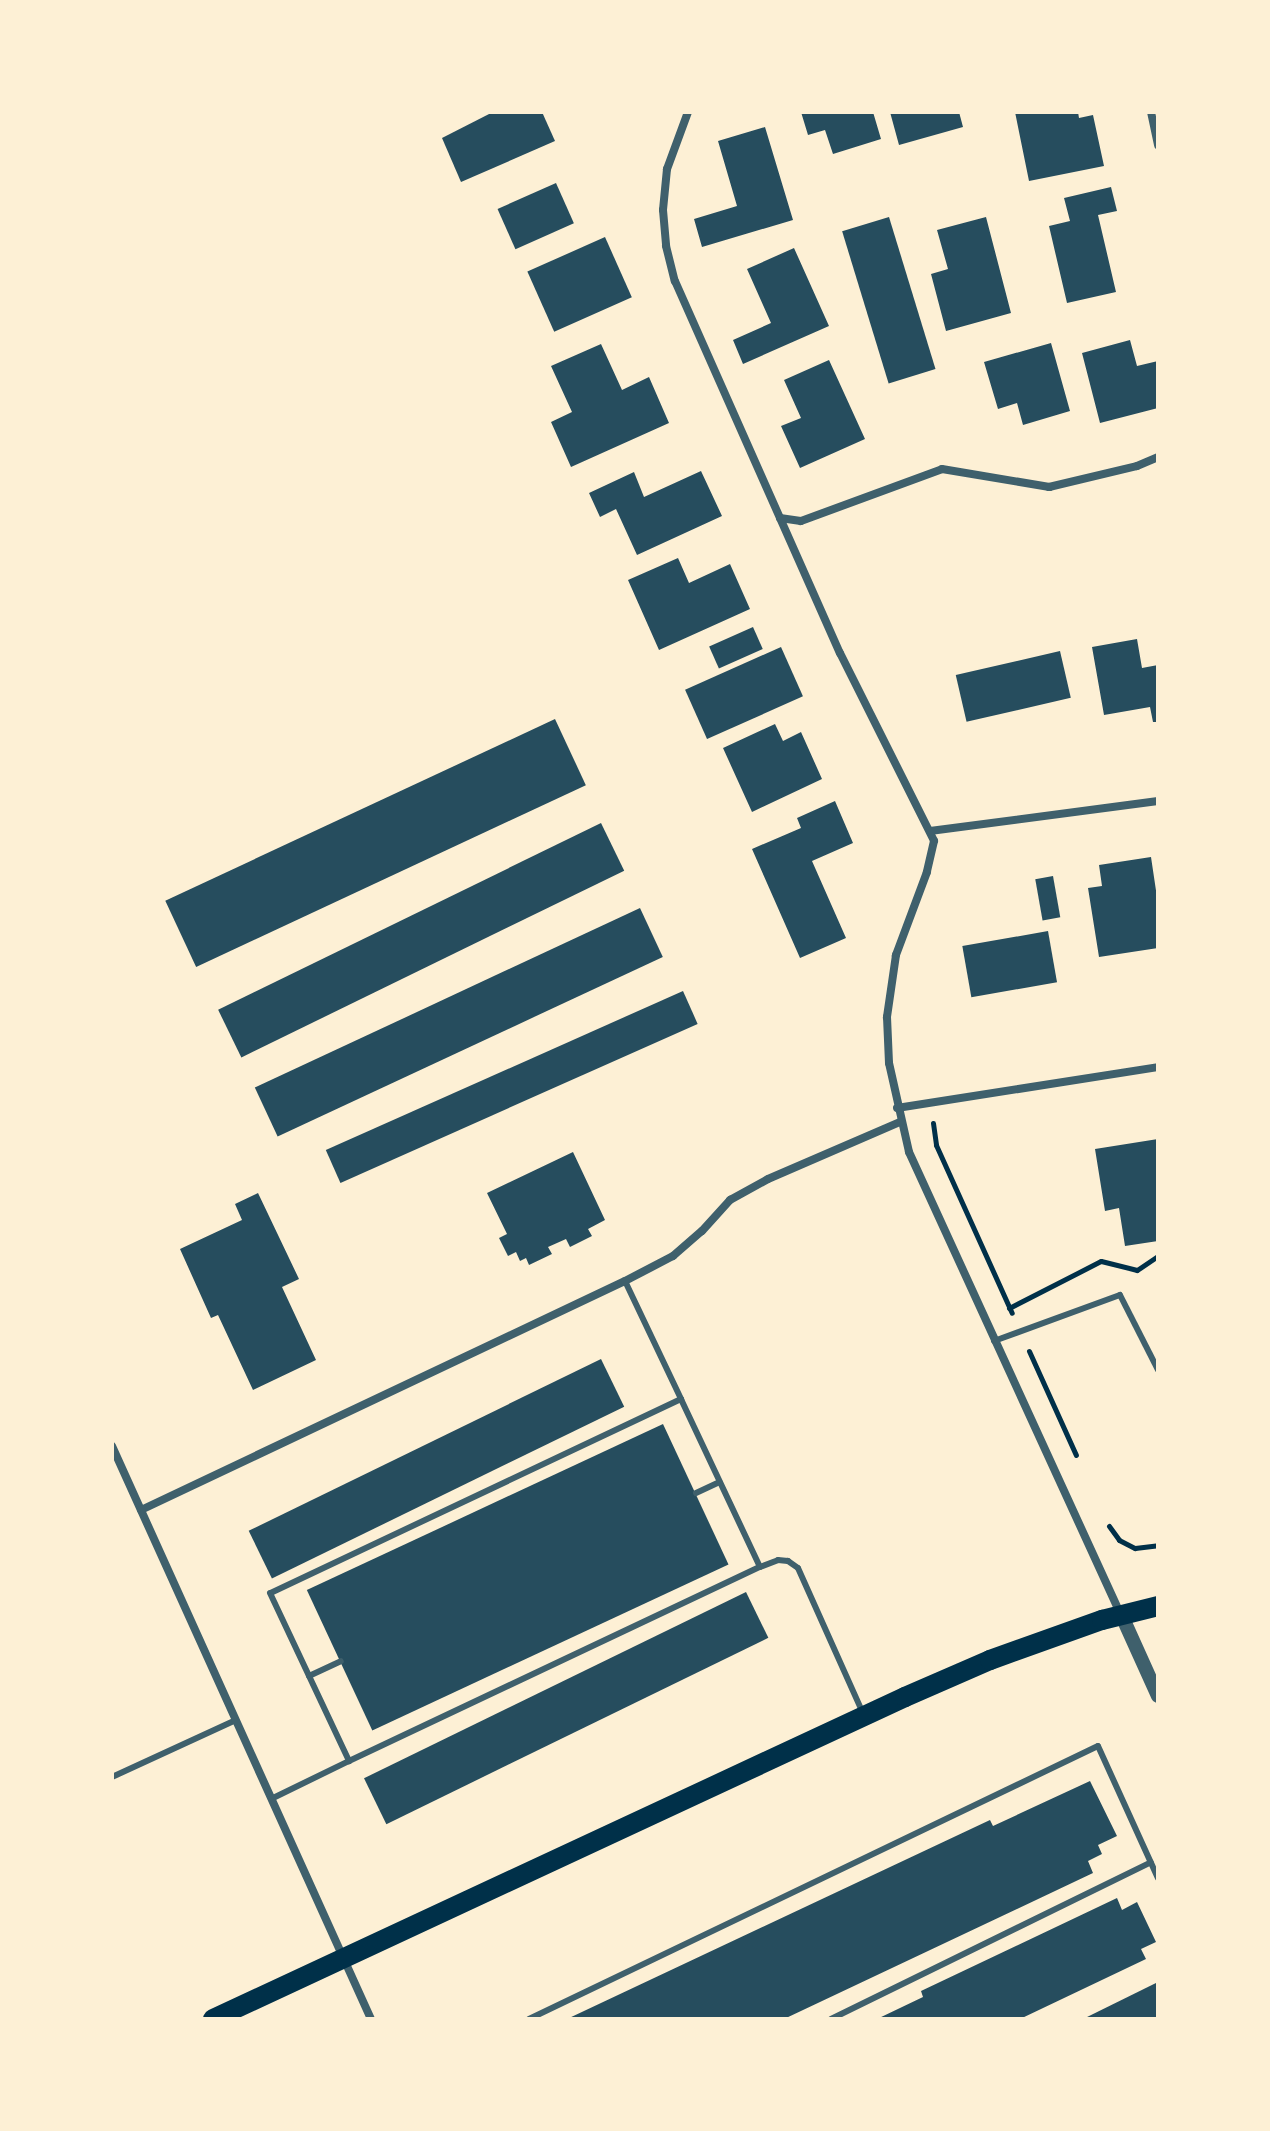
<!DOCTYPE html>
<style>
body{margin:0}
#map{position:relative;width:1270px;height:2131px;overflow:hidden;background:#fdf0d5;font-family:"Open Sans",sans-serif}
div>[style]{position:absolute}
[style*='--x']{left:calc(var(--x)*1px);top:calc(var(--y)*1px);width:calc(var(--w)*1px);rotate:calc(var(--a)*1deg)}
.building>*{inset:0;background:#264d5e;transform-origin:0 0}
.path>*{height:5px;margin:-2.5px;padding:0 2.5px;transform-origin:2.5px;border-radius:2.5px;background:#003049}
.service>*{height:6px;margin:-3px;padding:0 3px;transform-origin:3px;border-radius:3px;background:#3f606c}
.minor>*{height:8px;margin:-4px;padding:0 4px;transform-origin:4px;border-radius:4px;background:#3f606c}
.tertiary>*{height:14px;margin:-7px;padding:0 7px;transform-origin:7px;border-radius:7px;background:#3f606c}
.primary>*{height:20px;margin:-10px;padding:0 10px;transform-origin:10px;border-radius:10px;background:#003049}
span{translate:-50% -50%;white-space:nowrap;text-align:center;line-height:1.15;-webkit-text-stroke:6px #fdf0d5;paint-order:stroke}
.frame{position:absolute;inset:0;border:114px solid #fdf0d5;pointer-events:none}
</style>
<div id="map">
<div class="building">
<div style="clip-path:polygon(493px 112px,542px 112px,555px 141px,461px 182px,442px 138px)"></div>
<div style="clip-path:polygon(801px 112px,873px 112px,881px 139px,833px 154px,825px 130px,808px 135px)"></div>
<div style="clip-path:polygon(890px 112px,959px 112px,963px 127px,899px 145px)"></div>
<div style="clip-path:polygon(1015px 112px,1078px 112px,1079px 118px,1093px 115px,1104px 166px,1029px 181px)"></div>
<div style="clip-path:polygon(765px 127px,793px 220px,702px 247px,694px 219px,737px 206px,718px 141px)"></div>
<div style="left:556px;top:183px;width:44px;height:64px;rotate:66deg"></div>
<div style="clip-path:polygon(1111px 187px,1117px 211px,1098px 215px,1116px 292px,1067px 303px,1049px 226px,1070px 221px,1064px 198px)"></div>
<div style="left:889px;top:217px;width:159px;height:49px;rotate:73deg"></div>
<div style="clip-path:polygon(986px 217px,1011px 313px,946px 331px,931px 274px,948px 269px,937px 230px)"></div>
<div style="left:605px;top:237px;width:66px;height:85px;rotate:66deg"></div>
<div style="clip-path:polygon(794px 248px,829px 326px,743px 364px,733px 340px,771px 323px,747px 269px)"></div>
<div style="clip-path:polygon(1130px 340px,1137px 366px,1158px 361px,1158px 408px,1100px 423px,1082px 353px)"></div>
<div style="clip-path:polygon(1051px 343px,1070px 411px,1023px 425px,1017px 403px,998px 409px,984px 362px)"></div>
<div style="clip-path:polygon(601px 344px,622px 390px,649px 377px,669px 423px,571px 467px,551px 422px,572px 412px,551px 366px)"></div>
<div style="clip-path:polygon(829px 360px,865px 439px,800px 468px,781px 426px,801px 418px,784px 380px)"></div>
<div style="clip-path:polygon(701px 471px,722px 516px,637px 555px,616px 509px,600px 517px,589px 493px,634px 472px,644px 497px)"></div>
<div style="clip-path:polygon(678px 558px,689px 583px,730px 564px,750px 609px,659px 650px,628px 580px)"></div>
<div style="left:753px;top:627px;width:24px;height:48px;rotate:66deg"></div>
<div style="clip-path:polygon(1137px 639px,1142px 668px,1158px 665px,1158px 722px,1153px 722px,1150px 707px,1104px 715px,1092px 647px)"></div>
<div style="left:781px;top:647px;width:54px;height:105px;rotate:66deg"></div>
<div style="left:1060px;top:651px;width:48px;height:107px;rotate:77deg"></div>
<div style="left:555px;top:719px;width:73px;height:430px;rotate:65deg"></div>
<div style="clip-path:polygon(775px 724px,783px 741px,801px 732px,822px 779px,752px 812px,723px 748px)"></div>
<div style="clip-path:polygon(835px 801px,853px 843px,812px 861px,846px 938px,800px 958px,752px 849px,801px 828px,797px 818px)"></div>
<div style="left:601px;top:823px;width:53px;height:426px;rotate:64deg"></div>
<div style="clip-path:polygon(1151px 857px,1158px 904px,1158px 948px,1099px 957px,1088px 888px,1102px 886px,1099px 865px)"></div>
<div style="left:1053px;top:876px;width:42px;height:18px;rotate:80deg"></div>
<div style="left:640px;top:908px;width:54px;height:425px;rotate:65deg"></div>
<div style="left:1048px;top:931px;width:52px;height:87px;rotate:80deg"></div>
<div style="left:683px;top:991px;width:36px;height:391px;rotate:66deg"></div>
<div style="clip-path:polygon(1158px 1139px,1158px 1241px,1125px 1246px,1119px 1208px,1105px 1211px,1095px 1149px)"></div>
<div style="clip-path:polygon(573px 1152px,605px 1220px,588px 1229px,592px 1236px,570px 1247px,566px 1239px,548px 1247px,552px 1254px,529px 1265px,526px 1258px,520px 1261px,516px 1252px,508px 1256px,499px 1238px,507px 1234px,487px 1193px)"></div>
<div style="clip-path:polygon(258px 1193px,299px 1279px,282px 1287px,316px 1360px,253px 1390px,218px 1315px,211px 1318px,180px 1249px,242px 1220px,235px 1204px)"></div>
<div style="left:601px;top:1359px;width:53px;height:392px;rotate:64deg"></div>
<div style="left:663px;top:1424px;width:155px;height:393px;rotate:65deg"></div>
<div style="left:746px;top:1592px;width:51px;height:425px;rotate:64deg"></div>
<div style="clip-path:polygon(1090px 1781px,1117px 1836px,1098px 1845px,1102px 1854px,1088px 1861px,1093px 1873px,784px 2019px,567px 2019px,990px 1820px,993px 1826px)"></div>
<div style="clip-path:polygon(1117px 1898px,1122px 1910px,1137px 1902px,1156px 1942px,1141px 1949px,1146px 1959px,1020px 2019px,877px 2019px,923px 1997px,921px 1991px)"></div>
<div style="clip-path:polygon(1158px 1982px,1158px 2019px,1083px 2019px)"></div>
</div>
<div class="path">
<div style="--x:933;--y:1123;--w:22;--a:82"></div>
<div style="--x:936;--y:1145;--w:184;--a:65.7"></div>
<div style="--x:1009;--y:1308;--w:103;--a:-27.1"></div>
<div style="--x:1101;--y:1261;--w:37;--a:14"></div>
<div style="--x:1137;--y:1270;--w:25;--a:-34"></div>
<div style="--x:1029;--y:1351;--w:114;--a:65.7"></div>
<div style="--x:1109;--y:1526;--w:17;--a:54"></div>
<div style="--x:1119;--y:1540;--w:18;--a:27"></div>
<div style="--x:1135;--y:1548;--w:23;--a:-7"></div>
</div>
<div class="service">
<div style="--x:625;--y:1281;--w:131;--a:64.6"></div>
<div style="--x:681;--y:1399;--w:454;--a:154.7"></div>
<div style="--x:270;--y:1593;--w:186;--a:64.8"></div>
<div style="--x:349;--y:1761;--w:454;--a:-25.3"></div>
<div style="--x:760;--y:1567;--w:186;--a:-115.2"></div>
<div style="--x:994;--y:1341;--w:134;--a:-20.1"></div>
<div style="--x:1120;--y:1295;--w:84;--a:63.1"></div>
<div style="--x:696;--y:1493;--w:26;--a:-25"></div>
<div style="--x:760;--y:1567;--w:19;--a:-21"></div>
<div style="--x:778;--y:1560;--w:10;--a:6"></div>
<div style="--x:788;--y:1561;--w:12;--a:35"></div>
<div style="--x:798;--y:1568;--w:159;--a:65.9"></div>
<div style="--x:309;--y:1676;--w:35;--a:-25"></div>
<div style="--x:112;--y:1777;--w:134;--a:-24.7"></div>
<div style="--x:271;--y:1799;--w:87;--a:-26"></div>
<div style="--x:529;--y:2019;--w:631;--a:-25.63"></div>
<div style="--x:1098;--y:1746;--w:145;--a:65.6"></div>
<div style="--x:831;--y:2019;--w:356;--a:-26.1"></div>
</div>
<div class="minor">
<div style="--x:688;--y:112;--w:61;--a:110.2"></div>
<div style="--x:667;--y:169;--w:41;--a:95.6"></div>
<div style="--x:663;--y:210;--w:36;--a:85"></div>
<div style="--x:666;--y:246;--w:36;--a:76"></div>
<div style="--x:675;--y:281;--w:407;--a:66.1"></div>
<div style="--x:840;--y:653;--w:210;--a:63.4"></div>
<div style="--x:934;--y:841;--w:32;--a:103"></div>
<div style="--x:927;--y:872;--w:89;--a:110.5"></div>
<div style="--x:896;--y:955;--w:63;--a:98.3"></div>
<div style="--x:887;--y:1017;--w:46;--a:87.5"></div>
<div style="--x:889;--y:1063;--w:91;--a:77.3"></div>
<div style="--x:909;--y:1152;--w:507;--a:65.41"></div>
<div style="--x:1151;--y:112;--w:34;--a:78"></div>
<div style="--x:780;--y:518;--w:21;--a:8"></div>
<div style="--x:801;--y:521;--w:150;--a:-20.2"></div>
<div style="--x:942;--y:469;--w:109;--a:9.5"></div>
<div style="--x:1049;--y:487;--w:90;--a:-13.4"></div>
<div style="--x:1137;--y:466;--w:23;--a:-23"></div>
<div style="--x:930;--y:831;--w:230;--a:-7.5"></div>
<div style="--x:897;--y:1108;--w:264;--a:-8.9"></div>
<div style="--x:112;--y:1446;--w:629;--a:65.68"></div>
<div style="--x:141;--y:1510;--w:535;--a:-25.32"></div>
<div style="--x:625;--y:1281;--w:54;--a:-27.5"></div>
<div style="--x:673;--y:1256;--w:38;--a:-41"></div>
<div style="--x:702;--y:1231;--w:42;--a:-47.9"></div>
<div style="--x:730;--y:1200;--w:43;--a:-28.9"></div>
<div style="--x:768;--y:1179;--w:144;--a:-23.4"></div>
</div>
<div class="tertiary">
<div style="--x:1121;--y:1614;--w:90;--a:65.7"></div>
</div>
<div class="primary">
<div style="--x:213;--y:2019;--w:763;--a:-24.95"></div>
<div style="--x:905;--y:1697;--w:93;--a:-23.5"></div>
<div style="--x:990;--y:1660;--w:119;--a:-19.7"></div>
<div style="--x:1102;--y:1620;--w:58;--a:-14"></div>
</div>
<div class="frame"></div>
</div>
